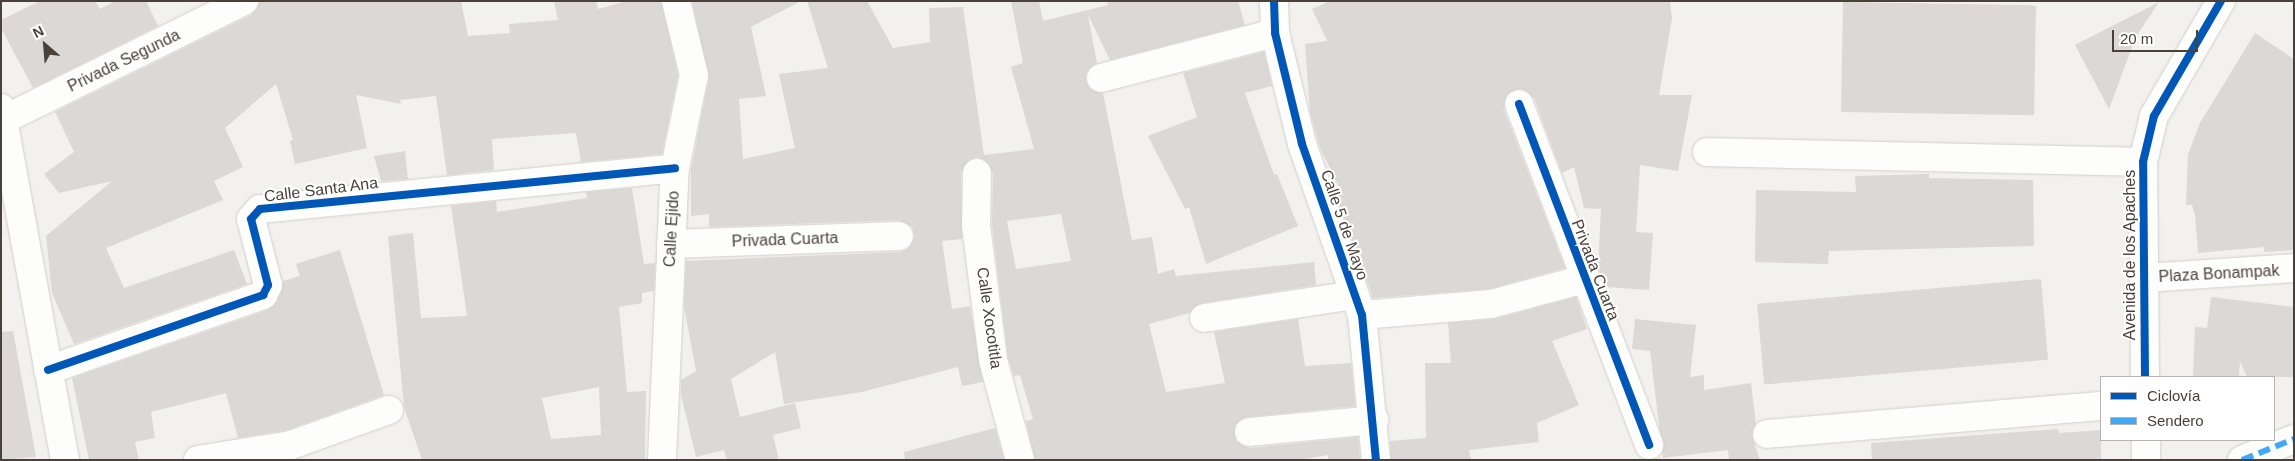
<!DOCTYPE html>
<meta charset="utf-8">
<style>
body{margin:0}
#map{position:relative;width:2295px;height:461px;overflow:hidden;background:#f3f1ee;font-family:Helvetica,sans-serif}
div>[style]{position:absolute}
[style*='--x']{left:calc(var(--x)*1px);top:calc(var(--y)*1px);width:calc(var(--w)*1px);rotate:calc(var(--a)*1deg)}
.building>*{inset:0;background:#dbd8d5;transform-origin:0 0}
.roads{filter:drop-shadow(0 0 1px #d1cfcc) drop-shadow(0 0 1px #d1cfcc)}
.minor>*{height:28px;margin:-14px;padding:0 14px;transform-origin:14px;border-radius:14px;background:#fdfdfc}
.quiet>*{height:6px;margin-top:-3px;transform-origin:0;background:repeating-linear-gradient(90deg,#3fa9f5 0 12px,transparent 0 18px)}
.cycleway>*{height:8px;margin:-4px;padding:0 4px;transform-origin:4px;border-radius:4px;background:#0057b8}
span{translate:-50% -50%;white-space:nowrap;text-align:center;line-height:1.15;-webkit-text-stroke:4px #fff;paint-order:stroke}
.street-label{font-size:16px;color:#4a413a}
.frame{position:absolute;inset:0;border:2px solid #4a413a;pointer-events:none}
.legend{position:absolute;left:2100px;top:376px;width:175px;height:65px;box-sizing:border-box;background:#fff;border:1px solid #b7b3b0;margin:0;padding:6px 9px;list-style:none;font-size:15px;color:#4a413a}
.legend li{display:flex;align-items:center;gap:10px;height:25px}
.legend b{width:25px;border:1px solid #b7b3b0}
.north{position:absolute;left:20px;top:20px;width:50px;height:50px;-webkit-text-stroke:4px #fff;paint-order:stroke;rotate:333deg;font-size:14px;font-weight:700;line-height:20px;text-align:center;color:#4a413a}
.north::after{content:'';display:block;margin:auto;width:18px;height:22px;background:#4a413a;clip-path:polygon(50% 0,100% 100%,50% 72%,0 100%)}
.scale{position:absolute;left:2112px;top:30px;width:86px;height:22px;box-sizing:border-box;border:2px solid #4a413a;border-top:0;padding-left:6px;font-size:15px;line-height:18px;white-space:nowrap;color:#4a413a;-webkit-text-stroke:4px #fff;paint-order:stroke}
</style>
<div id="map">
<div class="building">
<div style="clip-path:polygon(40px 1px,95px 1px,100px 9px,115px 1px,146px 1px,158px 26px,33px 88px,1px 28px,1px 20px)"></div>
<div style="clip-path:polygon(260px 1px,461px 1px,468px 36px,510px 33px,509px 24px,558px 20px,554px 1px,596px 1px,598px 9px,627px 1px,661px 1px,678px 75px,662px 154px,581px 162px,576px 133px,492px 139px,494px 170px,447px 175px,436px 96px,400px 100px,401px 104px,356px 95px,367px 148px,295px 164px,290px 141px,293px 140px,276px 84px,225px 128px,243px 167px,214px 181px,223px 200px,106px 248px,124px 288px,234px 250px,247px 284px,74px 344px,52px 293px,46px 236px,112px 181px,59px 193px,44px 174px,74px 152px,55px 112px,251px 15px)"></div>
<div style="clip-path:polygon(evenodd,692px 1px,801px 1px,751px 27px,766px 96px,739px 99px,743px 159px,795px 148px,779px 74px,828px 68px,807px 1px,867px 1px,893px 48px,930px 42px,929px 8px,963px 7px,984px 155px,1034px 149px,1011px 67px,1023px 63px,1011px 1px,1039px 1px,1043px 21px,1108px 5px,1107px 1px,1238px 1px,1245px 25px,1110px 60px,1088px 15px,1097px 63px,1086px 73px,1086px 82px,1090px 89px,1103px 93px,1132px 240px,1152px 237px,1158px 274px,1174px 269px,1176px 276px,1314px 262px,1316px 285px,1202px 303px,1189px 313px,1149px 324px,1166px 392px,1225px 383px,1214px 332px,1298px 319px,1305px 366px,1351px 363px,1355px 406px,1247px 417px,1235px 425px,1236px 441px,1250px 448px,1358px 437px,1360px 460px,1328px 460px,1328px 455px,1299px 460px,1035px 460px,1026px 421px,1033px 419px,1020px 375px,1014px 376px,1008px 357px,992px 224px,993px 173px,985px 160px,977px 157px,969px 160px,961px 172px,962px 239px,942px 241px,952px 309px,970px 306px,983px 382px,962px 386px,958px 367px,862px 392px,784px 404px,775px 352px,731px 379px,740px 417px,795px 403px,801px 428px,773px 435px,779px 460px,727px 460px,724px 450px,696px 457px,681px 395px,681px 380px,696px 371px,684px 307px,686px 261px,900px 252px,908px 249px,915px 236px,912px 227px,898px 220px,709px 227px,709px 214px,691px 216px,691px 170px,709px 78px,692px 1px,1061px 214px,1071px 261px,1016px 269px,1007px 221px,1061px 214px)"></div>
<div style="clip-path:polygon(1330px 1px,1670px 1px,1672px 18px,1659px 95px,1692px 95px,1678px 171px,1640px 165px,1636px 232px,1653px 233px,1649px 290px,1606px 287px,1598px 267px,1601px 209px,1584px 208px,1574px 167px,1562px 173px,1534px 98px,1521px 89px,1507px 95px,1504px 110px,1565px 268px,1488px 289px,1373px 298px,1334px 189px,1339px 187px,1320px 148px,1310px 112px,1305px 44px,1327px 41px,1312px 9px)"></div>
<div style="left:1843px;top:2px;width:193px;height:110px;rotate:1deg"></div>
<div style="clip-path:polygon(2159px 2px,2136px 37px,2109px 109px,2075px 45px)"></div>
<div style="clip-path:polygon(2255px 33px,2294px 59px,2294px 250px,2264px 252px,2264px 247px,2198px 253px,2195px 215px,2192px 205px,2186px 205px,2188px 154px,2200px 123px)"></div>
<div style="clip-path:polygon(1264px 52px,1272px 86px,1245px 93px,1274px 175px,1277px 174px,1298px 226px,1206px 264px,1189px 207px,1185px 209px,1148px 136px,1197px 117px,1183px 73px)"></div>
<div style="clip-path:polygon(405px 151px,408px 179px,381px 181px,374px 156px)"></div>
<div style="clip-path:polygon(1929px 174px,1929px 178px,2033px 180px,2034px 246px,1829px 251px,1828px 264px,1755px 262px,1756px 190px,1856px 192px,1855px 176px)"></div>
<div style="clip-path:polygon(evenodd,632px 188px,644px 264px,655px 263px,654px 291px,642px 293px,642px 303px,619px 307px,627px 392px,646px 391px,645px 460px,422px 460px,404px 407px,388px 236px,413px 233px,421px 318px,467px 316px,451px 206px,496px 201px,497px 212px,587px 198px,586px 192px,632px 188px,599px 387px,601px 435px,551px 439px,542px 398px,599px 387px)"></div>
<div style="clip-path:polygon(340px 250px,384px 395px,287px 430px,238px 438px,226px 393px,151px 412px,155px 438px,135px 442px,139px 460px,89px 460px,72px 378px,268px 310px,277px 302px,283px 281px,300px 276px,296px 264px)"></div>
<div style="left:2041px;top:279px;width:81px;height:285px;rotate:85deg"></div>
<div style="clip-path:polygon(1576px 297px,1587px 329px,1552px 341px,1579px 405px,1537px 423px,1539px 442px,1469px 450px,1471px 460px,1391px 460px,1390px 441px,1426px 438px,1425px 363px,1451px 363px,1448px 323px,1495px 319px)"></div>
<div style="clip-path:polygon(2211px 297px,2294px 307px,2294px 377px,2247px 377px,2240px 362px,2239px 377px,2193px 377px,2195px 327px,2207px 328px)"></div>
<div style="clip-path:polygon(1635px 319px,1696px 325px,1690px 377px,1704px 375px,1704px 390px,1751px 383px,1756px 424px,1752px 436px,1760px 460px,1729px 460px,1728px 450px,1663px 458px,1650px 351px,1632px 349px)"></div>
<div style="clip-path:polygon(13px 331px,36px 457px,1px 460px,1px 332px)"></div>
<div style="clip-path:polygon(995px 428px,1004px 460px,905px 460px,904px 452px)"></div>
<div style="clip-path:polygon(2058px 429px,2059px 433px,2101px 430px,2101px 460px,1872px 460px,1871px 443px)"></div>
</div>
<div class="roads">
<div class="minor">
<div style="--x:1274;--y:1;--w:32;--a:88"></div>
<div style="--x:1275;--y:33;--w:114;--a:76.3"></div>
<div style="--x:1302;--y:144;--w:181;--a:70.7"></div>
<div style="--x:1362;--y:315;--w:146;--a:84.5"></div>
<div style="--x:1101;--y:78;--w:180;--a:-14.5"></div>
<div style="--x:1519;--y:104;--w:365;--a:69.1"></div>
<div style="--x:1;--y:108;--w:358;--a:79.7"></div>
<div style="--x:3;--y:120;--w:269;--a:-26.3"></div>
<div style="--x:1707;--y:152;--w:436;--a:1.3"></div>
<div style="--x:977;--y:173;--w:52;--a:91.1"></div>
<div style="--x:976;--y:225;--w:136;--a:82.8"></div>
<div style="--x:993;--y:360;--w:104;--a:74.9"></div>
<div style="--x:671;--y:244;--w:228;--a:-2"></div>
<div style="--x:2144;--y:278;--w:150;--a:-3.8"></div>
<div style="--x:1362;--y:315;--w:129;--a:-4.9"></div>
<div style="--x:1491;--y:304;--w:96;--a:-15"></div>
<div style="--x:1204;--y:318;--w:152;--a:-8.7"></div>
<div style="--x:48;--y:370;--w:228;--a:-19.2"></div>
<div style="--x:263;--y:295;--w:11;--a:-63"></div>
<div style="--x:268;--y:285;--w:68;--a:-104.4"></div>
<div style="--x:251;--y:219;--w:13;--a:-48"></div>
<div style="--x:260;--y:209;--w:417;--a:-5.6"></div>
<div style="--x:2145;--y:377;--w:215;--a:-90.5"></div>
<div style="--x:2143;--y:162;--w:47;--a:-76.6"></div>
<div style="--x:2154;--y:116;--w:133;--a:-59.8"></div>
<div style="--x:1249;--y:432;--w:126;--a:-5.5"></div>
<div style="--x:1767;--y:434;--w:335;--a:-4.8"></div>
<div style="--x:2146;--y:440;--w:20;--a:90"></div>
<div style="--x:198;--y:460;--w:94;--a:-9.2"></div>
<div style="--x:291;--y:445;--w:104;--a:-19.7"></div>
<div style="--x:662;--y:460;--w:292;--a:-87.5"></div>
<div style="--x:675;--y:168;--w:95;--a:-78.5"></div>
<div style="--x:694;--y:75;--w:76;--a:-103.7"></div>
<div style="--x:2242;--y:460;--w:56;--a:-22"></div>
</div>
</div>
<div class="quiet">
<div style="--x:2242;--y:460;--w:56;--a:-22"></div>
</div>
<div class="cycleway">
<div style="--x:1274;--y:1;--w:32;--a:88"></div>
<div style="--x:1275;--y:33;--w:114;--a:76.3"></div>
<div style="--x:1302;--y:144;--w:181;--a:70.7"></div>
<div style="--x:1362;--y:315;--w:146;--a:84.5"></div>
<div style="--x:1519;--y:104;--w:365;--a:69.1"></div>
<div style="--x:48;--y:370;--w:228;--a:-19.2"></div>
<div style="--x:263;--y:295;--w:11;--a:-63"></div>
<div style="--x:268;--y:285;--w:68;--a:-104.4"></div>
<div style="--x:251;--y:219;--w:13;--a:-48"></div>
<div style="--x:260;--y:209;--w:417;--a:-5.6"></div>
<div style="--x:2145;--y:377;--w:215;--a:-90.5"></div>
<div style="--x:2143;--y:162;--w:47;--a:-76.6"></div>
<div style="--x:2154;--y:116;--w:133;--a:-59.8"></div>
</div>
<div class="street-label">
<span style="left:124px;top:61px;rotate:-26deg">Privada Segunda</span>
<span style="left:321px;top:190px;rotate:-7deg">Calle Santa Ana</span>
<span style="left:1344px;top:225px;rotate:71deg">Calle 5 de Mayo</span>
<span style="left:672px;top:229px;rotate:-87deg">Calle Ejido</span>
<span style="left:785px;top:240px;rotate:-2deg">Privada Cuarta</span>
<span style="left:2130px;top:255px;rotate:-90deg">Avenida de los Apaches</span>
<span style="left:1595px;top:270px;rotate:69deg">Privada Cuarta</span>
<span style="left:2219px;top:274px;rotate:-3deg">Plaza Bonampak</span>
<span style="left:989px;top:318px;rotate:82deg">Calle Xocotitla</span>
</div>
<div class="frame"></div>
<ul class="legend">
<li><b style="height:6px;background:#0057b8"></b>Ciclovía</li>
<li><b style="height:6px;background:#3fa9f5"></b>Sendero</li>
</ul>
<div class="north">N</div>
<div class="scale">20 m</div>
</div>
